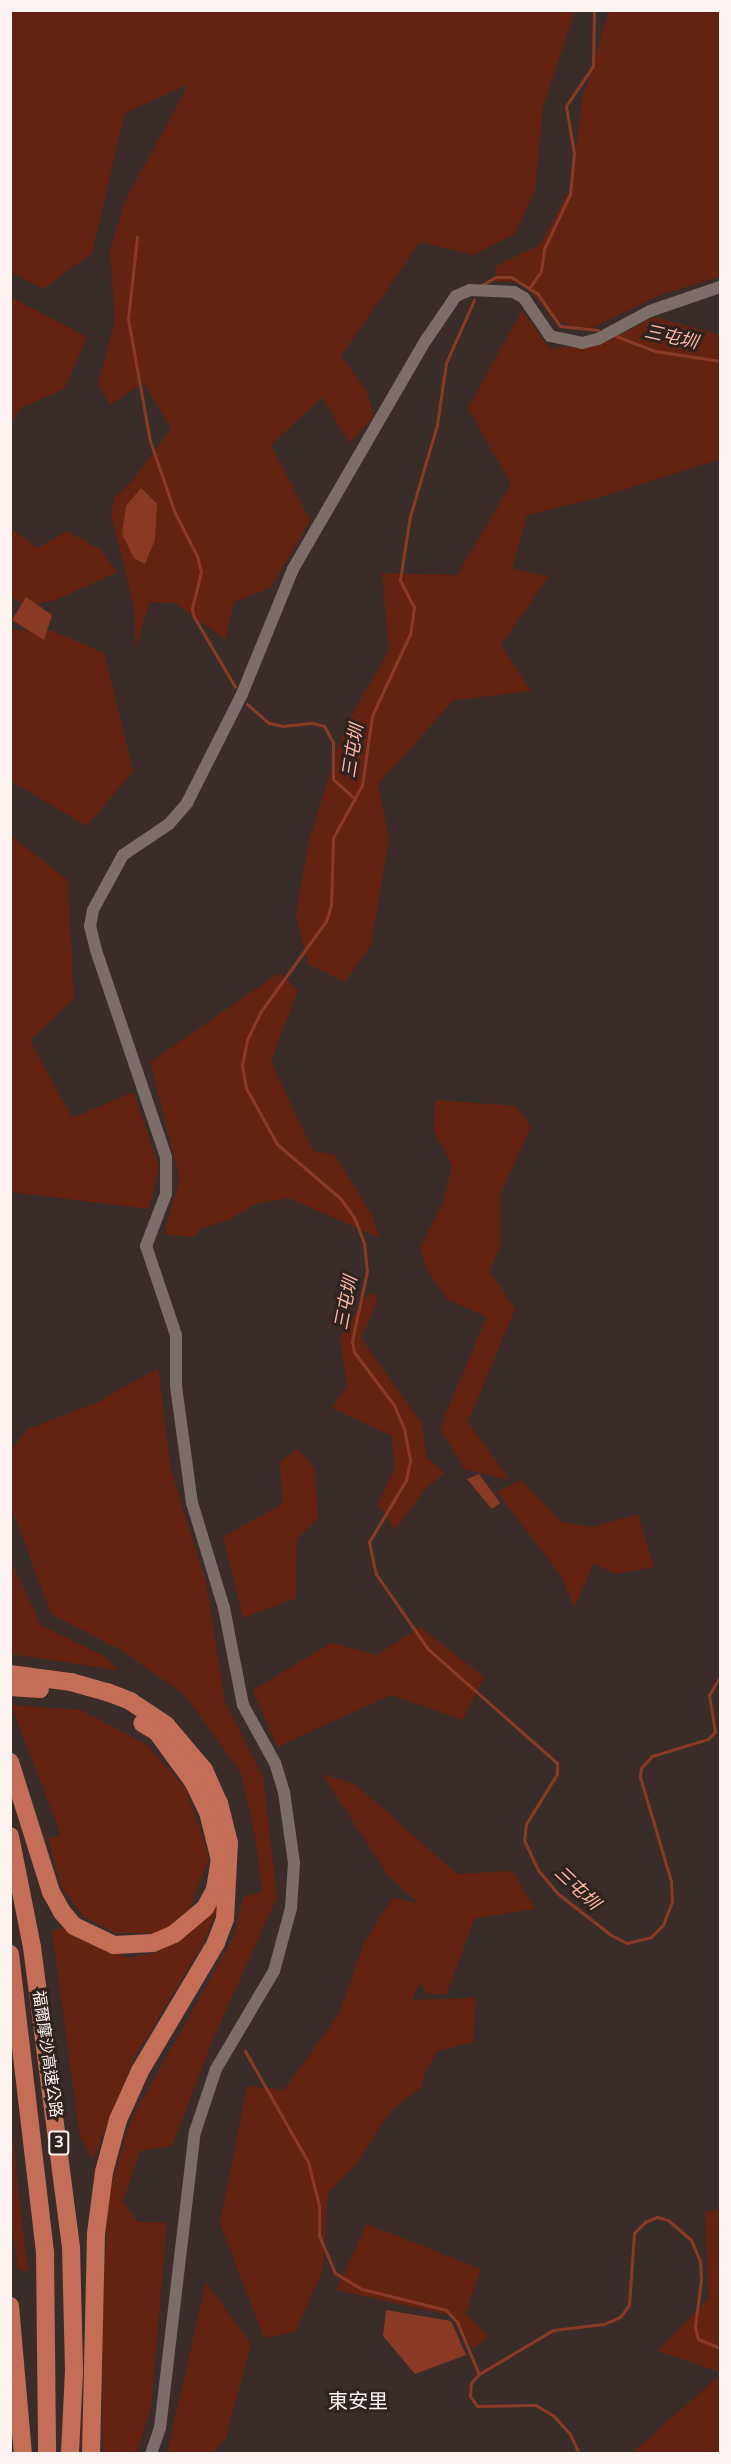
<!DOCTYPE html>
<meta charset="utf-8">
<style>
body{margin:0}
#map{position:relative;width:731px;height:2464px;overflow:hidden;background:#3a2c28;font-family:"Varela Round","Noto Sans TC",sans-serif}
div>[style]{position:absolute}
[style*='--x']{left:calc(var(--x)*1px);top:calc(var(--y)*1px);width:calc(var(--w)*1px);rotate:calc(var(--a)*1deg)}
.green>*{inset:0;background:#642311}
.water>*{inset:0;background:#8a3a24}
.stream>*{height:3px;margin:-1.5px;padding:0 1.5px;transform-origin:1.5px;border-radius:1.5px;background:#8a3a24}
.minor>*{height:12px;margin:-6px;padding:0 6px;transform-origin:6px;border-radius:6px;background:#7d6d68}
.highway>*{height:18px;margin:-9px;padding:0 9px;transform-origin:9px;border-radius:9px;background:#c46e57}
span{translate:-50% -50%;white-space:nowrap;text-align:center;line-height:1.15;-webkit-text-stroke:6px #30221f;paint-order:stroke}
.shield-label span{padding:2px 4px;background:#30221f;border:2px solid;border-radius:4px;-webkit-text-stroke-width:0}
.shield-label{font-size:15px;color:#fcf2f0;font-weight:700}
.street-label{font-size:16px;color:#fcf2f0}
.water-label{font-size:18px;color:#feb8a4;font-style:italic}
.quarter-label{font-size:20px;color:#fcf2f0}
.frame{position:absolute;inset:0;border:12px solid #fcf2f0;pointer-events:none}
</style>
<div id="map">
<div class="green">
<div style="clip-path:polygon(10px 11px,575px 11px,543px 107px,535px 191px,515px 234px,473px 255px,420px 242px,341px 356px,366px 390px,374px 416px,349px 443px,322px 397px,271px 445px,310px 521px,270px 588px,234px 602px,225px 639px,175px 603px,150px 602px,135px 649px,135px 612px,111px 515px,115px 497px,134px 479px,171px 429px,144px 382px,110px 405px,98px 383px,115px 322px,110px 252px,124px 203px,189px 84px,125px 113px,92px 253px,43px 289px,11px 272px)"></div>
<div style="clip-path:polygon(609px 11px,720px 11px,720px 277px,662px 294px,588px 330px,554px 320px,523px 281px,495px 282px,496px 266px,540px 245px,572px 185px,582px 101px)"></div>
<div style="clip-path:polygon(11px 297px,87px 337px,64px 389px,19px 409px,11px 425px)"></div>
<div style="clip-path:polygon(522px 310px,550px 349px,602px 344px,654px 317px,720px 335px,720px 459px,601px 497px,527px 515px,512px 569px,549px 576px,501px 645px,531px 691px,454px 700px,378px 784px,389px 839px,371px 945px,345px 982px,308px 964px,296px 914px,309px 841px,344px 729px,389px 650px,382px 573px,457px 575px,511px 484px,468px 408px)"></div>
<div style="clip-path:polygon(10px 528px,38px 548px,67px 531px,101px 550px,117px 572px,56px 600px,25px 606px,11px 596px)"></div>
<div style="clip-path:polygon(11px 630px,53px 631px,104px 653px,133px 771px,87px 826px,11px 781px)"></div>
<div style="clip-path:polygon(10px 835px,68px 880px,74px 998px,30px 1040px,72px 1118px,133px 1092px,159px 1166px,149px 1209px,11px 1192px)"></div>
<div style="clip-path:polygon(279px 973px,298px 990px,271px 1061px,313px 1151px,335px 1155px,373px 1217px,380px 1238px,289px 1198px,256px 1204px,226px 1221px,202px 1228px,193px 1237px,164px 1234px,180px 1179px,150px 1062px)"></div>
<div style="clip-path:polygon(435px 1100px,516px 1106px,531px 1127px,500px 1195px,501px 1243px,490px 1271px,515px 1309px,468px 1422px,510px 1480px,464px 1469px,440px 1427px,487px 1317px,447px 1299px,426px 1268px,420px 1248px,444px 1200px,452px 1166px,434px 1131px)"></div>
<div style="clip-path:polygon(374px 1293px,378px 1301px,361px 1338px,422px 1424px,427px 1458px,445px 1473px,426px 1488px,395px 1530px,378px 1504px,394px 1469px,392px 1436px,332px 1408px,347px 1386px,340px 1338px,366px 1296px)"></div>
<div style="clip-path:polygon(158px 1368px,171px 1470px,206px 1582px,225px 1702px,263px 1776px,277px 1897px,212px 2042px,172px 2146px,140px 2151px,123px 2201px,137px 2222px,167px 2223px,151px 2407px,137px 2453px,103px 2453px,102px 2340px,108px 2195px,132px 2118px,235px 1935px,243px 1897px,262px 1892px,255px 1835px,241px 1773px,186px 1696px,121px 1650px,51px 1614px,11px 1506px,11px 1450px,28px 1429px,98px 1402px)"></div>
<div style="clip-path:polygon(298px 1449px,315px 1469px,318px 1518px,297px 1539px,296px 1598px,243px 1618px,223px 1537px,282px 1504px,280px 1461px)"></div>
<div style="clip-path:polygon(521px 1480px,561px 1522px,593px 1527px,638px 1514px,654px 1567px,615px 1574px,594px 1563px,574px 1608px,562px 1577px,497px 1492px)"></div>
<div style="clip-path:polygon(11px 1562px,41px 1625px,104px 1656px,118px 1670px,11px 1654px)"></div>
<div style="clip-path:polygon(420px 1627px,484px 1677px,463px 1720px,391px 1695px,277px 1747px,253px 1690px,331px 1643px,377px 1655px)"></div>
<div style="clip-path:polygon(11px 1705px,81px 1710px,147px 1745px,186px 1789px,209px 1857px,190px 1908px,161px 1933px,115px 1933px,83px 1916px,62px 1888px,48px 1838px,61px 1835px)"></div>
<div style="clip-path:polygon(322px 1774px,355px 1784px,457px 1874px,512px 1871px,535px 1909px,475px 1918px,446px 1995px,427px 1993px,420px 1982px,412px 2000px,476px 1998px,473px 2042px,438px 2051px,426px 2070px,422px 2087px,390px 2111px,356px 2165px,328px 2193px,323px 2270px,295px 2332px,264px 2338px,220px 2223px,247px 2086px,284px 2090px,339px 2014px,363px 1945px,393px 1897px,419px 1904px,388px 1875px)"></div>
<div style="clip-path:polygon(218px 1902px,218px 1910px,201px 1947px,135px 2056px,93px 2159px,80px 2137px,52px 1931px,62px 1928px,128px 1958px,158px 1952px)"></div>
<div style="clip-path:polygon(11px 2126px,28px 2272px,18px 2269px,11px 2217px)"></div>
<div style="clip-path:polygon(720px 2209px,720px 2372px,658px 2351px,709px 2298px,705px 2212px)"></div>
<div style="clip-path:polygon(367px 2224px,481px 2269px,466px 2313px,489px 2337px,473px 2349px,450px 2315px,336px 2290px)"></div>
<div style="clip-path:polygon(206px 2282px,251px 2344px,226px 2438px,213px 2453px,167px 2453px)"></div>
<div style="clip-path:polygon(720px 2375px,720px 2453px,634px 2453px,633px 2452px)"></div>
</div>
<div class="water">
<div style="clip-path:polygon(141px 488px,157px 504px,155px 540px,145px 564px,134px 558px,122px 534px,126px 506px)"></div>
<div style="clip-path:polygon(26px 597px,52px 615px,44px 640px,12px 620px)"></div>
<div style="clip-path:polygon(479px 1474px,500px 1503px,492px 1509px,467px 1479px)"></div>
<div style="clip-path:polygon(386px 2310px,451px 2321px,466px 2355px,415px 2374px,383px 2336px)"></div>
</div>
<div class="stream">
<div style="--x:137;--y:237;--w:82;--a:96.3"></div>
<div style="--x:128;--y:319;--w:124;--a:79.8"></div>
<div style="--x:150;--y:441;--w:76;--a:70.9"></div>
<div style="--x:175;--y:513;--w:48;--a:62.9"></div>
<div style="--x:197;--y:556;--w:16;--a:76"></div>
<div style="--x:201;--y:572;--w:38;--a:104"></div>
<div style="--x:192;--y:609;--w:8;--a:76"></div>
<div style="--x:194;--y:617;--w:81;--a:59.6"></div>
<div style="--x:482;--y:285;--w:16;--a:-30"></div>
<div style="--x:496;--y:277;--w:15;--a:0"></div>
<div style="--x:511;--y:277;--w:31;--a:32"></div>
<div style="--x:537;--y:293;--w:40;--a:55.1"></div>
<div style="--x:560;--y:326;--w:38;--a:6"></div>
<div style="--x:530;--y:287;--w:19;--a:-55"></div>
<div style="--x:541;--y:271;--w:22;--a:-82"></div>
<div style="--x:544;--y:249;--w:61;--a:-64.7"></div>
<div style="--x:570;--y:194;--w:41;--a:-84.4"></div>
<div style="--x:574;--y:153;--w:48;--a:-99.7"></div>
<div style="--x:566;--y:106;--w:48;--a:-56"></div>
<div style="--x:593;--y:66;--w:56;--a:-89"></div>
<div style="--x:474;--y:300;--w:69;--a:114"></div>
<div style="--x:446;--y:363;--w:63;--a:98.3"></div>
<div style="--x:437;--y:425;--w:95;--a:106.5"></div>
<div style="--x:410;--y:516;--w:65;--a:98.9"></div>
<div style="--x:400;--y:580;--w:30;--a:63"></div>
<div style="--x:414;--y:607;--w:27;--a:98"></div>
<div style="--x:410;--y:634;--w:90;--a:114.9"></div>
<div style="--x:372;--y:716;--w:70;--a:98.2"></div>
<div style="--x:362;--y:785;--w:60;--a:118.7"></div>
<div style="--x:333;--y:838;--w:67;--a:91.7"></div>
<div style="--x:331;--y:905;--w:17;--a:107"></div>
<div style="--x:326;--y:921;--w:111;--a:125.8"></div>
<div style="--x:261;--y:1011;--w:32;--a:116"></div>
<div style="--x:247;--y:1040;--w:25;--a:101"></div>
<div style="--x:242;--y:1065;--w:23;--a:80"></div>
<div style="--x:246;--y:1088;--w:64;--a:61"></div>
<div style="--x:277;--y:1144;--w:83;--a:40.6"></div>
<div style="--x:340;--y:1198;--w:24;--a:54"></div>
<div style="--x:354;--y:1217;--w:28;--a:69"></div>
<div style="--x:364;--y:1243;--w:28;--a:84"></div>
<div style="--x:367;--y:1271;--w:72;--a:102.1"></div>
<div style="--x:352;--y:1341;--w:11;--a:80"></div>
<div style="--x:354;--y:1352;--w:66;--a:53"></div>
<div style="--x:394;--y:1405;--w:26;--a:67"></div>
<div style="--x:404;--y:1429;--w:33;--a:79"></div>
<div style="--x:410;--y:1461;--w:19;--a:102"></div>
<div style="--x:406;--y:1480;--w:72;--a:120.8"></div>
<div style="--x:369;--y:1542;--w:33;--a:78"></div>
<div style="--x:376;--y:1574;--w:91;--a:55.3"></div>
<div style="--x:428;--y:1649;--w:172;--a:41.5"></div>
<div style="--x:557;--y:1763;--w:11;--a:90"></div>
<div style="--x:557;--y:1774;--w:59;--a:121.8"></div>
<div style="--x:526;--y:1824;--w:16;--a:97"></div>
<div style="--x:524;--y:1840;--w:33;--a:65"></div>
<div style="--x:538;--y:1870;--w:30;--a:50"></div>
<div style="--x:557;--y:1893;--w:68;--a:37.9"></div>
<div style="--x:611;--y:1935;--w:18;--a:27"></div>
<div style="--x:627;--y:1943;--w:25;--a:-14"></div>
<div style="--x:651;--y:1937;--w:17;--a:-45"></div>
<div style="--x:663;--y:1925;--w:26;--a:-69"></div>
<div style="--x:672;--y:1901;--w:20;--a:-93"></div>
<div style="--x:671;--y:1881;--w:109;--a:-106.6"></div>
<div style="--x:640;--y:1777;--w:9;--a:-84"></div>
<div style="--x:641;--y:1768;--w:16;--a:-47"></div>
<div style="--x:652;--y:1756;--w:59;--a:-16.9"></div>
<div style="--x:708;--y:1739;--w:10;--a:-45"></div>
<div style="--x:715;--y:1732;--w:37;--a:-99"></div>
<div style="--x:709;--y:1695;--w:21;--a:-59"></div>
<div style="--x:616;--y:336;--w:42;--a:21"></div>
<div style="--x:655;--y:351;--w:66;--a:8.7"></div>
<div style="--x:247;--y:704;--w:29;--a:41"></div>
<div style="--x:269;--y:723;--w:14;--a:12"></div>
<div style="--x:283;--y:726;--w:30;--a:-6"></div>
<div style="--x:313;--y:723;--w:11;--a:15"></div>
<div style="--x:324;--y:726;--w:18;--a:61"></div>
<div style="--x:333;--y:742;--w:37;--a:90"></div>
<div style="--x:333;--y:779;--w:30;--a:42"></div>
<div style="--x:245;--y:2051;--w:128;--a:60.4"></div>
<div style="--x:308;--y:2162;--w:44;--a:75.7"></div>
<div style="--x:319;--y:2205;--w:30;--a:90"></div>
<div style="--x:319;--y:2235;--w:41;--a:67.2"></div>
<div style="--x:335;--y:2273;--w:31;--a:31"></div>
<div style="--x:362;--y:2289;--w:87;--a:14"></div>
<div style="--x:446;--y:2310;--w:16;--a:47"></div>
<div style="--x:457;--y:2322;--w:56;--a:67.1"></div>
<div style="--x:579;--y:2454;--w:22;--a:-114"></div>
<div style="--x:570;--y:2434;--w:24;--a:-132"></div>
<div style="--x:554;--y:2416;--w:21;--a:-149"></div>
<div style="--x:536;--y:2405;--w:59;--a:179"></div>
<div style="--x:477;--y:2406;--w:12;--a:-125"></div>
<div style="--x:470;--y:2396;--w:13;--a:-86"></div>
<div style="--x:471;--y:2383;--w:12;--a:-48"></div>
<div style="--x:479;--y:2374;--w:86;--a:-30.7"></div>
<div style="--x:553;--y:2330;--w:51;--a:-6.7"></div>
<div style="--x:604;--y:2324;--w:17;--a:-24"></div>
<div style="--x:620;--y:2317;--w:15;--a:-53"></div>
<div style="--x:629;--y:2305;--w:72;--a:-86"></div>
<div style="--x:634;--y:2233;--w:16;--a:-45"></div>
<div style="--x:645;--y:2222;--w:13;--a:-23"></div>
<div style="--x:657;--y:2217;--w:11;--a:15"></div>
<div style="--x:668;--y:2220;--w:30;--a:41"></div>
<div style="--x:691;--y:2240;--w:23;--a:67"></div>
<div style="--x:700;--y:2261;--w:18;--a:87"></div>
<div style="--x:701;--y:2279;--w:48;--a:97.1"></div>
<div style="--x:695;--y:2327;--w:12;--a:76"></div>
<div style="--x:698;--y:2339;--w:24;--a:22"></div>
</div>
<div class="minor">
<div style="--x:151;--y:2454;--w:28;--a:-71"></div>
<div style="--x:160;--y:2428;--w:298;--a:-83.3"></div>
<div style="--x:195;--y:2132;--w:66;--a:-71.6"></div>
<div style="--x:216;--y:2069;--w:114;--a:-59.4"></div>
<div style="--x:274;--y:1971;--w:65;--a:-74.9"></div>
<div style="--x:291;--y:1908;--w:45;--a:-86.2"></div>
<div style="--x:294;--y:1863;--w:72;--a:-98"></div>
<div style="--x:284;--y:1792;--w:30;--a:-107"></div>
<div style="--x:275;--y:1763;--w:66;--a:-118.9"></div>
<div style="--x:243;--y:1705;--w:99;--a:-101.1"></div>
<div style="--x:224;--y:1608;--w:110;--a:-106.9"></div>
<div style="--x:192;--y:1503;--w:118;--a:-97.8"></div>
<div style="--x:176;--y:1386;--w:51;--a:-90"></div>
<div style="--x:176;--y:1335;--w:94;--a:-108.6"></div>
<div style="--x:146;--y:1246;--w:56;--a:-69"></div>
<div style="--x:166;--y:1194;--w:37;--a:-90"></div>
<div style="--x:166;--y:1157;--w:219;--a:-108.7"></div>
<div style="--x:96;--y:950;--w:25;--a:-104"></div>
<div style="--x:90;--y:926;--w:16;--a:-79"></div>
<div style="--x:93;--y:910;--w:63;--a:-61.4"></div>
<div style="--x:123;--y:855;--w:55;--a:-34"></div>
<div style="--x:169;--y:824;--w:28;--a:-49"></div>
<div style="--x:187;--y:803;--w:122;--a:-63.2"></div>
<div style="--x:242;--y:694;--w:135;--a:-67.8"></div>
<div style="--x:293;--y:569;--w:265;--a:-59.9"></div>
<div style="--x:426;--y:340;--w:53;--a:-55.7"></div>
<div style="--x:456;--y:296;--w:15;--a:-23"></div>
<div style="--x:470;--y:290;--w:44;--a:2.6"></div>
<div style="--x:514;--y:292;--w:12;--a:31"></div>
<div style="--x:524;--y:298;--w:46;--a:55.6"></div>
<div style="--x:550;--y:336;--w:33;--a:12"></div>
<div style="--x:582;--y:343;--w:16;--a:-14"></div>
<div style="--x:598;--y:339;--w:59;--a:-28.3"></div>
<div style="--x:650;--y:311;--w:74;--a:-18.9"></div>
</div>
<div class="highway">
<div style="--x:10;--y:1674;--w:62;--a:7.5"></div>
<div style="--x:71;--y:1682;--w:37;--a:16"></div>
<div style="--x:107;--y:1692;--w:25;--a:21"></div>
<div style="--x:130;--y:1701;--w:43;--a:33.7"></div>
<div style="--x:166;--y:1725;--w:59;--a:49.8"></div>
<div style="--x:204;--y:1770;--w:36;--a:66"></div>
<div style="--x:219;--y:1803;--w:41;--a:76"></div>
<div style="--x:229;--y:1843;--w:76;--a:93"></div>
<div style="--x:225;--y:1919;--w:26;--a:111"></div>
<div style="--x:216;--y:1943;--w:149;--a:120.7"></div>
<div style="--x:140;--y:2071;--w:54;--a:114.2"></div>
<div style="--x:118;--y:2120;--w:54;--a:105.1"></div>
<div style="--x:104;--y:2172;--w:63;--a:97.4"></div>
<div style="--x:96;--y:2234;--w:220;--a:91.3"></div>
<div style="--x:10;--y:1687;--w:30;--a:4"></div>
<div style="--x:10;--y:1762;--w:136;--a:72.5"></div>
<div style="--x:51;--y:1892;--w:23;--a:61"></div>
<div style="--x:62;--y:1912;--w:18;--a:49"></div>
<div style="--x:74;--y:1926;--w:44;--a:25.4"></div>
<div style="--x:114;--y:1945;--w:39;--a:-3"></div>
<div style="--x:153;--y:1943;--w:23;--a:-23"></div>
<div style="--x:174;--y:1934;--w:40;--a:-40"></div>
<div style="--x:205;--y:1908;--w:21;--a:-61"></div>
<div style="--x:215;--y:1890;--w:30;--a:-81"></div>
<div style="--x:220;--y:1860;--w:49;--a:-104"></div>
<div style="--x:208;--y:1812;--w:32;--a:-116"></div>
<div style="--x:194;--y:1783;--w:63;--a:-126"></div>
<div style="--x:157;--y:1732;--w:17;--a:-149"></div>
<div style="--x:10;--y:1836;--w:113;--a:78.8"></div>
<div style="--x:32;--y:1947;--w:303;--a:82.6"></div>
<div style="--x:71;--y:2247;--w:124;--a:88.6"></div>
<div style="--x:74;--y:2371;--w:83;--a:92.8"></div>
<div style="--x:10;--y:1954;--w:300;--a:83.3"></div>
<div style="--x:45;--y:2252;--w:202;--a:89.4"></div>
<div style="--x:10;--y:2306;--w:149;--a:85"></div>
</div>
<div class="shield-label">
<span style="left:59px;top:2143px">3</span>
</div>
<div class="street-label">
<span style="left:47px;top:2054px;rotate:82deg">福爾摩沙高速公路</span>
</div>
<div class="water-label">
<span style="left:671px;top:337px;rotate:13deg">三屯圳</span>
<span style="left:353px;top:751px;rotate:-81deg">三屯圳</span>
<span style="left:346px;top:1303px;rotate:-79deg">三屯圳</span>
<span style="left:577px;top:1888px;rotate:43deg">三屯圳</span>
</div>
<div class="quarter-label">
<span style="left:358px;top:2402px">東安里</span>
</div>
<div class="frame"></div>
</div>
